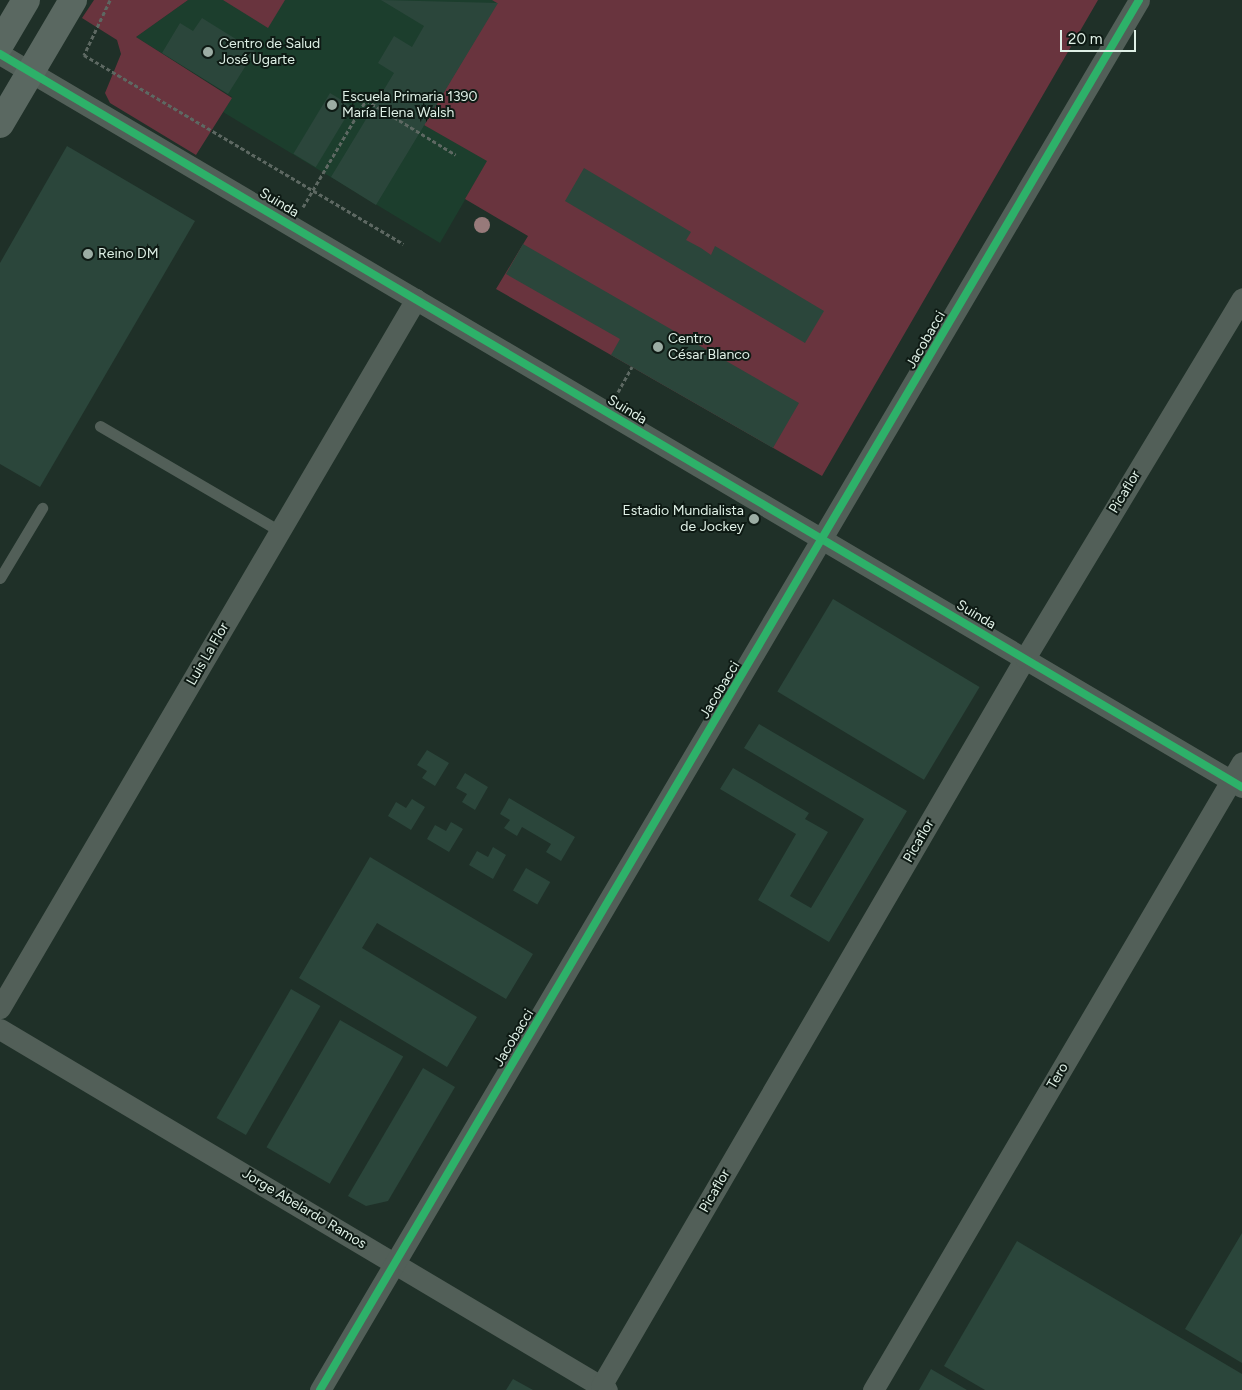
<!DOCTYPE html>
<meta charset="utf-8">
<style>
body{margin:0}
#map{position:relative;width:1242px;height:1390px;overflow:hidden;background:#1f3028;font-family:Figtree,sans-serif}
div>[style]{position:absolute}
[style*='--x']{left:calc(var(--x)*1px);top:calc(var(--y)*1px);width:calc(var(--w)*1px);rotate:calc(var(--a)*1deg)}
.built>*{inset:0;background:#1c3e2d}
.green>*{inset:0;background:#69343e}
.building>*{inset:0;background:#2b463b;transform-origin:0 0}
.path>*{height:3px;margin-top:-1.5px;transform-origin:0;background:repeating-linear-gradient(90deg,#5d6862 0 4px,transparent 0 6.5px)}
.lane>*{height:11px;margin:-5.5px;padding:0 5.5px;transform-origin:5.5px;border-radius:5.5px;background:#525f58}
.street>*{height:21px;margin:-10.5px;padding:0 10.5px;transform-origin:10.5px;border-radius:10.5px;background:#525f58}
.secondary>*{height:28px;margin:-14px;padding:0 14px;transform-origin:14px;border-radius:14px;background:#5a6861}
.cycleway>*{height:8px;margin:-4px;padding:0 4px;transform-origin:4px;border-radius:4px;background:#2db169}
.trees>*{width:16px;height:16px;margin:-8px;border-radius:50%;background:#977a7a}
.dots>*{width:14px;height:14px;translate:-50% -50%;box-sizing:border-box;border:2px solid #0e1a14;border-radius:50%}
span{translate:-50% -50%;white-space:nowrap;text-align:center;line-height:1.15;-webkit-text-stroke:4px #0e1a14;paint-order:stroke}
.poi-label{font-size:14px;color:#dff0e6}
.left{translate:0 -50%;text-align:left}
.right{translate:-100% -50%;text-align:right}
.street-label{font-size:14px;color:#dff0e6}
.scale{position:absolute;left:1060px;top:30px;width:76px;height:22px;box-sizing:border-box;border:2px solid #dff0e6;border-top:0;padding-left:6px;font-size:15px;line-height:18px;white-space:nowrap;color:#dff0e6;-webkit-text-stroke:4px #0e1a14;paint-order:stroke}
</style>
<div id="map">
<div class="built">
<div style="clip-path:polygon(188px 0,581px 0,440px 243px,223px 112px,232px 97px,136px 37px)"></div>
</div>
<div class="green">
<div style="clip-path:polygon(94px 0,188px 0,136px 37px,232px 98px,196px 155px,110px 103px,105px 93px,121px 54px,117px 40px,82px 18px)"></div>
<div style="clip-path:polygon(223px 0,285px 0,268px 28px)"></div>
<div style="clip-path:polygon(492px 0,1098px 0,822px 476px,496px 289px,528px 236px,465px 199px,487px 161px,424px 125px,497px 3px)"></div>
</div>
<div class="building">
<div style="clip-path:polygon(381px 0,498px 3px,376px 205px,331px 177px,394px 73px,378px 63px,394px 36px,412px 47px,424px 26px)"></div>
<div style="clip-path:polygon(202px 18px,255px 51px,228px 94px,162px 53px,180px 23px,193px 31px)"></div>
<div style="left:330px;top:93px;width:26px;height:71px;rotate:31deg"></div>
<div style="clip-path:polygon(67px 146px,195px 221px,40px 487px,0 464px,0 263px)"></div>
<div style="clip-path:polygon(584px 168px,691px 232px,686px 240px,701px 248px,711px 255px,715px 246px,824px 311px,805px 343px,565px 201px)"></div>
<div style="clip-path:polygon(523px 244px,799px 403px,773px 448px,611px 355px,620px 339px,506px 274px)"></div>
<div style="left:833px;top:599px;width:171px;height:108px;rotate:31deg"></div>
<div style="clip-path:polygon(759px 724px,907px 811px,829px 942px,758px 900px,796px 834px,720px 789px,733px 768px,809px 813px,805px 819px,828px 832px,790px 896px,811px 908px,864px 819px,744px 748px)"></div>
<div style="clip-path:polygon(427px 750px,449px 763px,435px 786px,422px 778px,427px 771px,417px 765px)"></div>
<div style="clip-path:polygon(465px 773px,488px 787px,475px 810px,462px 802px,467px 794px,456px 788px)"></div>
<div style="clip-path:polygon(509px 798px,575px 837px,561px 861px,546px 852px,551px 844px,522px 827px,517px 836px,504px 828px,510px 820px,500px 814px)"></div>
<div style="clip-path:polygon(412px 799px,425px 807px,411px 830px,388px 816px,396px 802px,406px 808px)"></div>
<div style="clip-path:polygon(451px 822px,463px 829px,449px 852px,427px 839px,435px 825px,446px 831px)"></div>
<div style="clip-path:polygon(493px 847px,506px 855px,493px 879px,469px 865px,477px 851px,488px 857px)"></div>
<div style="clip-path:polygon(370px 857px,533px 954px,506px 999px,377px 923px,362px 948px,477px 1017px,447px 1067px,299px 978px)"></div>
<div style="left:526px;top:868px;width:28px;height:26px;rotate:30deg"></div>
<div style="left:291px;top:989px;width:34px;height:149px;rotate:30deg"></div>
<div style="left:340px;top:1020px;width:73px;height:147px;rotate:30deg"></div>
<div style="clip-path:polygon(423px 1068px,455px 1087px,388px 1201px,366px 1206px,348px 1196px)"></div>
<div style="clip-path:polygon(1242px 1233px,1242px 1363px,1185px 1329px)"></div>
<div style="clip-path:polygon(1017px 1241px,1242px 1374px,1242px 1390px,985px 1390px,944px 1366px)"></div>
<div style="clip-path:polygon(931px 1369px,967px 1390px,919px 1390px)"></div>
<div style="clip-path:polygon(513px 1379px,533px 1390px,506px 1390px)"></div>
</div>
<div class="path">
<div style="--x:110;--y:0;--w:61;--a:115.3"></div>
<div style="--x:84;--y:55;--w:371;--a:30.6"></div>
<div style="--x:303;--y:207;--w:124;--a:-59.5"></div>
<div style="--x:366;--y:100;--w:105;--a:31.4"></div>
<div style="--x:618;--y:392;--w:29;--a:-61"></div>
</div>
<div class="lane">
<div style="--x:100;--y:426;--w:208;--a:30.3"></div>
<div style="--x:0;--y:578;--w:82;--a:-59"></div>
</div>
<div class="street">
<div style="--x:0;--y:54;--w:1442;--a:30.55"></div>
<div style="--x:0;--y:1008;--w:822;--a:-59.6"></div>
<div style="--x:0;--y:1029;--w:706;--a:30.74"></div>
<div style="--x:601;--y:1386;--w:842;--a:-59.78"></div>
<div style="--x:1025;--y:658;--w:420;--a:-58.9"></div>
<div style="--x:320;--y:1390;--w:1613;--a:-59.49"></div>
<div style="--x:873;--y:1390;--w:728;--a:-59.56"></div>
</div>
<div class="secondary">
<div style="--x:0;--y:44;--w:51;--a:-59.4"></div>
<div style="--x:0;--y:124;--w:144;--a:-59.5"></div>
</div>
<div class="cycleway">
<div style="--x:0;--y:54;--w:1442;--a:30.55"></div>
<div style="--x:320;--y:1390;--w:1613;--a:-59.49"></div>
</div>
<div class="trees">
<div style="left:482px;top:225px"></div>
</div>
<div class="dots">
<div style="left:208px;top:52px;background:#9cada4"></div>
<div style="left:332px;top:105px;background:#9cada4"></div>
<div style="left:88px;top:254px;background:#9cada4"></div>
<div style="left:658px;top:347px;background:#9cada4"></div>
<div style="left:754px;top:519px;background:#9cada4"></div>
</div>
<div class="poi-label">
<span class="left" style="left:219px;top:52px">Centro de Salud<br>José Ugarte</span>
<span class="left" style="left:342px;top:105px">Escuela Primaria 1390<br>María Elena Walsh</span>
<span class="left" style="left:98px;top:254px">Reino DM</span>
<span class="left" style="left:668px;top:347px">Centro<br>César Blanco</span>
<span class="right" style="left:744px;top:519px">Estadio Mundialista<br>de Jockey</span>
</div>
<div class="street-label">
<span style="left:279px;top:203px;rotate:31deg">Suinda</span>
<span style="left:926px;top:340px;rotate:-60deg">Jacobacci</span>
<span style="left:627px;top:410px;rotate:31deg">Suinda</span>
<span style="left:1125px;top:492px;rotate:-59deg">Picaflor</span>
<span style="left:976px;top:615px;rotate:31deg">Suinda</span>
<span style="left:208px;top:654px;rotate:-60deg">Luis La Flor</span>
<span style="left:720px;top:690px;rotate:-59deg">Jacobacci</span>
<span style="left:919px;top:841px;rotate:-60deg">Picaflor</span>
<span style="left:514px;top:1038px;rotate:-59deg">Jacobacci</span>
<span style="left:1058px;top:1076px;rotate:-60deg">Tero</span>
<span style="left:715px;top:1191px;rotate:-60deg">Picaflor</span>
<span style="left:304px;top:1209px;rotate:31deg">Jorge Abelardo Ramos</span>
</div>
<div class="scale">20 m</div>
</div>
